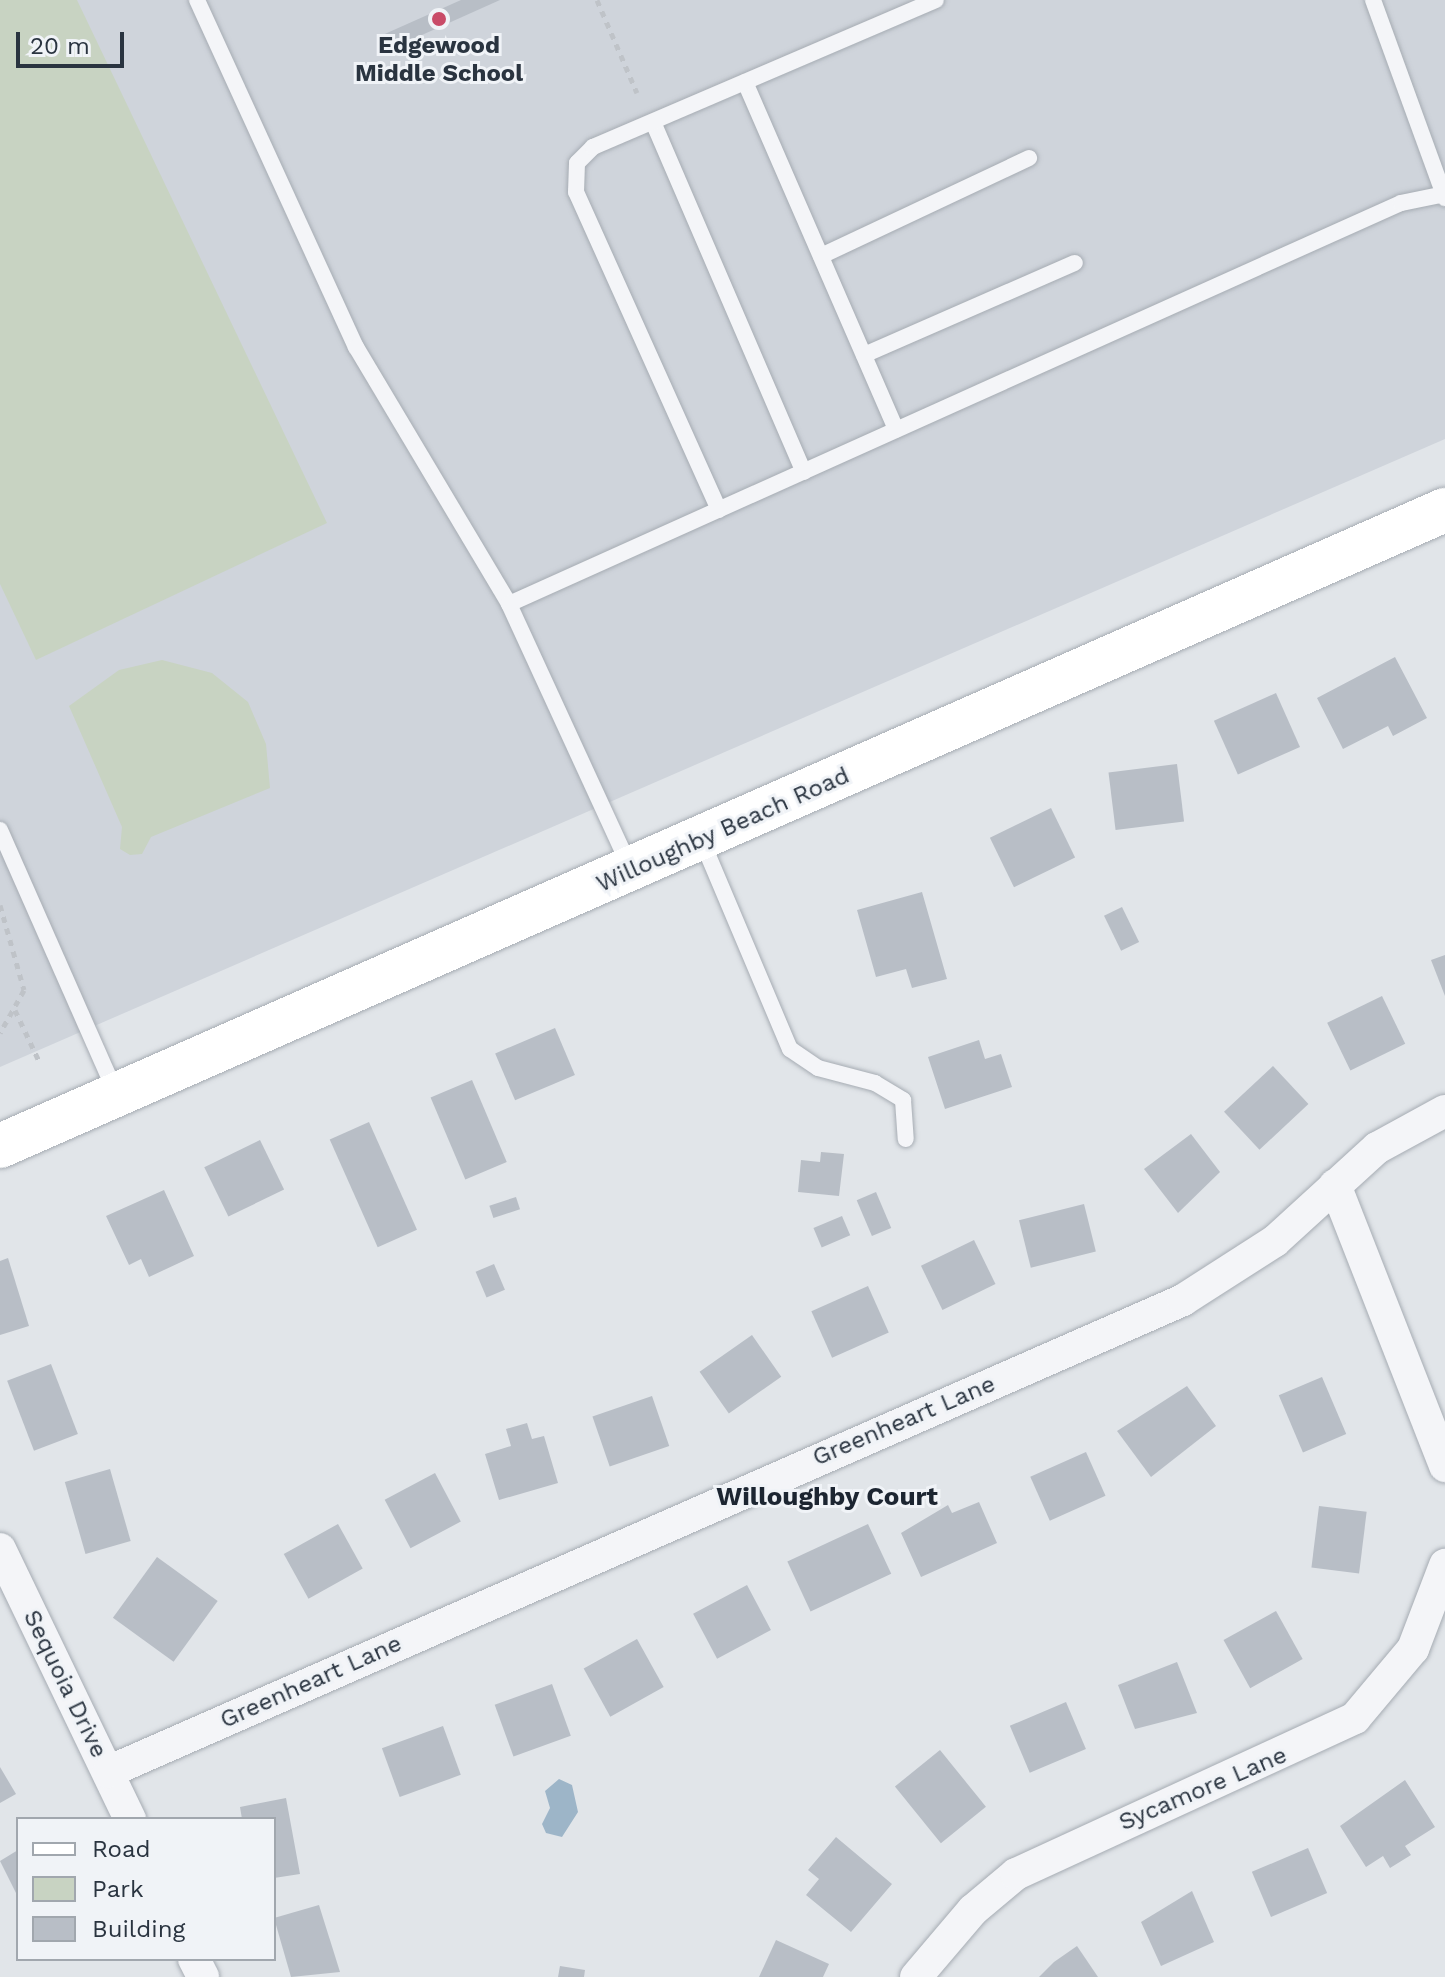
<!DOCTYPE html>
<style>
body{margin:0}
#map{position:relative;width:1445px;height:1977px;overflow:hidden;background:#e1e5e9;font-family:"Work Sans",sans-serif}
div>[style]{position:absolute}
[style*='--x']{left:calc(var(--x)*1px);top:calc(var(--y)*1px);width:calc(var(--w)*1px);rotate:calc(var(--a)*1deg)}
.built>*{inset:0;background:#cfd4db}
.green>*{inset:0;background:#c8d3c2}
.water>*{inset:0;background:#9db5c8}
.building>*{inset:0;background:#b8bec6;transform-origin:0 0}
.path>*{height:5px;margin-top:-2.5px;transform-origin:0;background:repeating-linear-gradient(90deg,#bfc3c8 0 6px,transparent 0 12px)}
.roads{filter:drop-shadow(0 0 2px #a6acb3) drop-shadow(0 0 2px #a6acb3)}
.lane>*{height:16px;margin:-8px;padding:0 8px;transform-origin:8px;border-radius:8px;background:#f4f5f8}
.street>*{height:32px;margin:-16px;padding:0 16px;transform-origin:16px;border-radius:16px;background:#f4f5f8}
.secondary>*{height:44px;margin:-22px;padding:0 22px;transform-origin:22px;border-radius:22px;background:#fff}
.dots>*{width:22px;height:22px;translate:-50% -50%;box-sizing:border-box;border:4px solid #f0f3f7;border-radius:50%}
span{translate:-50% -50%;white-space:nowrap;text-align:center;line-height:1.15;-webkit-text-stroke:6px #f0f3f7;paint-order:stroke}
.poi-label{font-size:24px;color:#2a3440;font-weight:700}
.street-label{font-size:24px;color:#2a3440}
.neighbourhood-label{font-size:26px;color:#1c2531;font-weight:700}
.legend{position:absolute;left:16px;top:1817px;width:260px;height:144px;box-sizing:border-box;background:#f0f3f7;border:2px solid #a1a7ae;margin:0;padding:10px 14px;list-style:none;font-size:24px;color:#2a3440}
.legend li{display:flex;align-items:center;gap:16px;height:40px}
.legend b{width:40px;border:2px solid #a1a7ae}
.scale{position:absolute;left:16px;top:32px;width:108px;height:36px;box-sizing:border-box;border:4px solid #2a3440;border-top:0;padding-left:10px;font-size:24px;line-height:28px;white-space:nowrap;color:#2a3440;-webkit-text-stroke:6px #f0f3f7;paint-order:stroke}
</style>
<div id="map">
<div class="built">
<div style="clip-path:polygon(0 0,1445px 0,1445px 439px,0 1067px)"></div>
</div>
<div class="green">
<div style="clip-path:polygon(0 0,77px 0,327px 523px,36px 660px,0 584px)"></div>
<div style="clip-path:polygon(162px 660px,212px 673px,248px 702px,266px 744px,270px 788px,151px 837px,142px 854px,130px 855px,120px 849px,122px 827px,69px 706px,119px 670px)"></div>
</div>
<div class="water">
<div style="clip-path:polygon(559px 1779px,572px 1785px,578px 1812px,562px 1837px,546px 1833px,542px 1824px,550px 1808px,545px 1791px)"></div>
</div>
<div class="building">
<div style="clip-path:polygon(461px 0,500px 0,384px 52px,378px 37px)"></div>
<div style="clip-path:polygon(1395px 657px,1427px 718px,1393px 736px,1388px 726px,1343px 749px,1317px 698px)"></div>
<div style="left:1276px;top:693px;width:59px;height:68px;rotate:66deg"></div>
<div style="left:1177px;top:764px;width:58px;height:69px;rotate:83deg"></div>
<div style="left:1051px;top:808px;width:55px;height:68px;rotate:64deg"></div>
<div style="clip-path:polygon(922px 892px,947px 979px,912px 988px,906px 969px,876px 977px,857px 910px)"></div>
<div style="left:1122px;top:907px;width:39px;height:20px;rotate:64deg"></div>
<div style="clip-path:polygon(1445px 955px,1445px 996px,1431px 960px)"></div>
<div style="left:1382px;top:996px;width:53px;height:61px;rotate:64deg"></div>
<div style="left:555px;top:1028px;width:51px;height:65px;rotate:67deg"></div>
<div style="clip-path:polygon(979px 1040px,985px 1059px,1001px 1054px,1012px 1087px,945px 1109px,928px 1057px)"></div>
<div style="left:1273px;top:1066px;width:52px;height:67px;rotate:47deg"></div>
<div style="left:472px;top:1080px;width:89px;height:45px;rotate:67deg"></div>
<div style="left:369px;top:1122px;width:118px;height:43px;rotate:66deg"></div>
<div style="clip-path:polygon(1191px 1134px,1220px 1172px,1178px 1213px,1144px 1169px)"></div>
<div style="left:260px;top:1140px;width:55px;height:62px;rotate:64deg"></div>
<div style="clip-path:polygon(821px 1152px,844px 1154px,839px 1196px,798px 1192px,801px 1160px,820px 1162px)"></div>
<div style="clip-path:polygon(164px 1190px,194px 1256px,149px 1277px,141px 1259px,129px 1265px,106px 1216px)"></div>
<div style="left:876px;top:1192px;width:39px;height:21px;rotate:67deg"></div>
<div style="left:516px;top:1197px;width:13px;height:28px;rotate:72deg"></div>
<div style="left:1084px;top:1204px;width:49px;height:67px;rotate:76deg"></div>
<div style="left:842px;top:1216px;width:21px;height:31px;rotate:67deg"></div>
<div style="left:974px;top:1240px;width:49px;height:59px;rotate:64deg"></div>
<div style="clip-path:polygon(8px 1258px,29px 1326px,0 1335px,0 1261px)"></div>
<div style="left:494px;top:1264px;width:28px;height:20px;rotate:67deg"></div>
<div style="left:868px;top:1286px;width:51px;height:62px;rotate:66deg"></div>
<div style="left:752px;top:1335px;width:51px;height:64px;rotate:55deg"></div>
<div style="left:51px;top:1364px;width:75px;height:47px;rotate:69deg"></div>
<div style="left:1322px;top:1377px;width:62px;height:47px;rotate:67deg"></div>
<div style="clip-path:polygon(1187px 1386px,1216px 1426px,1151px 1477px,1117px 1431px)"></div>
<div style="left:652px;top:1396px;width:53px;height:63px;rotate:71deg"></div>
<div style="clip-path:polygon(527px 1423px,532px 1439px,544px 1436px,558px 1483px,499px 1500px,485px 1454px,511px 1446px,506px 1429px)"></div>
<div style="left:1086px;top:1452px;width:48px;height:61px;rotate:66deg"></div>
<div style="left:110px;top:1469px;width:75px;height:47px;rotate:74deg"></div>
<div style="left:435px;top:1473px;width:55px;height:57px;rotate:62deg"></div>
<div style="clip-path:polygon(979px 1502px,997px 1543px,921px 1577px,901px 1533px,948px 1505px,952px 1513px)"></div>
<div style="left:1319px;top:1506px;width:48px;height:62px;rotate:7deg"></div>
<div style="left:338px;top:1524px;width:51px;height:62px;rotate:61deg"></div>
<div style="left:868px;top:1524px;width:55px;height:89px;rotate:65deg"></div>
<div style="left:157px;top:1557px;width:75px;height:75px;rotate:36deg"></div>
<div style="left:747px;top:1585px;width:51px;height:61px;rotate:62deg"></div>
<div style="left:1276px;top:1611px;width:55px;height:60px;rotate:61deg"></div>
<div style="left:637px;top:1639px;width:55px;height:61px;rotate:61deg"></div>
<div style="clip-path:polygon(1177px 1662px,1197px 1713px,1135px 1729px,1118px 1685px)"></div>
<div style="left:552px;top:1684px;width:55px;height:61px;rotate:70deg"></div>
<div style="left:1066px;top:1702px;width:51px;height:61px;rotate:67deg"></div>
<div style="left:443px;top:1726px;width:52px;height:65px;rotate:70deg"></div>
<div style="left:940px;top:1750px;width:73px;height:58px;rotate:51deg"></div>
<div style="clip-path:polygon(0 1767px,16px 1794px,0 1803px)"></div>
<div style="clip-path:polygon(1405px 1780px,1435px 1827px,1405px 1846px,1411px 1855px,1390px 1868px,1383px 1856px,1366px 1867px,1340px 1826px)"></div>
<div style="clip-path:polygon(286px 1798px,300px 1874px,274px 1878px,274px 1819px,242px 1819px,240px 1807px)"></div>
<div style="clip-path:polygon(836px 1837px,892px 1884px,851px 1932px,806px 1895px,819px 1879px,808px 1870px)"></div>
<div style="left:1308px;top:1848px;width:49px;height:61px;rotate:67deg"></div>
<div style="clip-path:polygon(18px 1850px,18px 1897px,0 1861px)"></div>
<div style="clip-path:polygon(1192px 1891px,1214px 1942px,1161px 1966px,1141px 1922px)"></div>
<div style="clip-path:polygon(319px 1905px,340px 1972px,291px 1977px,274px 1918px)"></div>
<div style="clip-path:polygon(776px 1940px,829px 1964px,823px 1977px,759px 1977px)"></div>
<div style="clip-path:polygon(1077px 1946px,1098px 1977px,1039px 1977px,1054px 1962px)"></div>
<div style="clip-path:polygon(560px 1966px,585px 1970px,584px 1977px,558px 1977px)"></div>
</div>
<div class="path">
<div style="--x:597;--y:0;--w:101;--a:66.7"></div>
<div style="--x:0;--y:905;--w:88;--a:74.2"></div>
<div style="--x:24;--y:990;--w:49;--a:119.2"></div>
<div style="--x:15;--y:1010;--w:56;--a:64.8"></div>
</div>
<div class="roads">
<div class="lane">
<div style="--x:197;--y:0;--w:382;--a:65.4"></div>
<div style="--x:356;--y:347;--w:299;--a:59.2"></div>
<div style="--x:509;--y:604;--w:289;--a:65.3"></div>
<div style="--x:1373;--y:0;--w:211;--a:70"></div>
<div style="--x:745;--y:82;--w:379;--a:66.5"></div>
<div style="--x:653;--y:122;--w:381;--a:66.7"></div>
<div style="--x:821;--y:256;--w:230;--a:-25.2"></div>
<div style="--x:864;--y:355;--w:230;--a:-23.6"></div>
<div style="--x:719;--y:510;--w:349;--a:-114.2"></div>
<div style="--x:576;--y:192;--w:29;--a:-88"></div>
<div style="--x:577;--y:163;--w:23;--a:-45"></div>
<div style="--x:593;--y:147;--w:373;--a:-23.2"></div>
<div style="--x:509;--y:604;--w:978;--a:-24.21"></div>
<div style="--x:1401;--y:203;--w:45;--a:-11.6"></div>
<div style="--x:0;--y:830;--w:287;--a:66.2"></div>
<div style="--x:702;--y:841;--w:226;--a:67.1"></div>
<div style="--x:790;--y:1049;--w:34;--a:34"></div>
<div style="--x:818;--y:1068;--w:59;--a:14.7"></div>
<div style="--x:875;--y:1083;--w:33;--a:31"></div>
<div style="--x:903;--y:1100;--w:39;--a:86"></div>
</div>
<div class="street">
<div style="--x:1335;--y:1185;--w:302;--a:68.6"></div>
<div style="--x:0;--y:1549;--w:300;--a:64.3"></div>
<div style="--x:108;--y:1772;--w:1174;--a:-23.7"></div>
<div style="--x:1183;--y:1300;--w:109;--a:-32.7"></div>
<div style="--x:1275;--y:1241;--w:138;--a:-42.4"></div>
<div style="--x:1377;--y:1148;--w:77;--a:-28.6"></div>
<div style="--x:194;--y:1959;--w:20;--a:63"></div>
<div style="--x:916;--y:1977;--w:88;--a:-49.6"></div>
<div style="--x:973;--y:1910;--w:56;--a:-39.9"></div>
<div style="--x:1016;--y:1874;--w:373;--a:-24.7"></div>
<div style="--x:1355;--y:1718;--w:90;--a:-50"></div>
<div style="--x:1413;--y:1649;--w:90;--a:-69.1"></div>
</div>
<div class="secondary">
<div style="--x:0;--y:1146;--w:1579;--a:-23.76"></div>
</div>
</div>
<div class="dots">
<div style="left:439px;top:19px;background:#c94b68"></div>
</div>
<div class="poi-label">
<span style="left:439px;top:60px">Edgewood<br>Middle School</span>
</div>
<div class="street-label">
<span style="left:723px;top:830px;rotate:-24deg">Willoughby Beach Road</span>
<span style="left:904px;top:1421px;rotate:-23deg">Greenheart Lane</span>
<span style="left:311px;top:1682px;rotate:-24deg">Greenheart Lane</span>
<span style="left:65px;top:1684px;rotate:64deg">Sequoia Drive</span>
<span style="left:1203px;top:1789px;rotate:-23deg">Sycamore Lane</span>
</div>
<div class="neighbourhood-label">
<span style="left:827px;top:1497px">Willoughby Court</span>
</div>
<ul class="legend">
<li><b style="height:10px;background:#fff"></b>Road</li>
<li><b style="height:22px;background:#c8d3c2"></b>Park</li>
<li><b style="height:22px;background:#b8bec6"></b>Building</li>
</ul>
<div class="scale">20 m</div>
</div>
